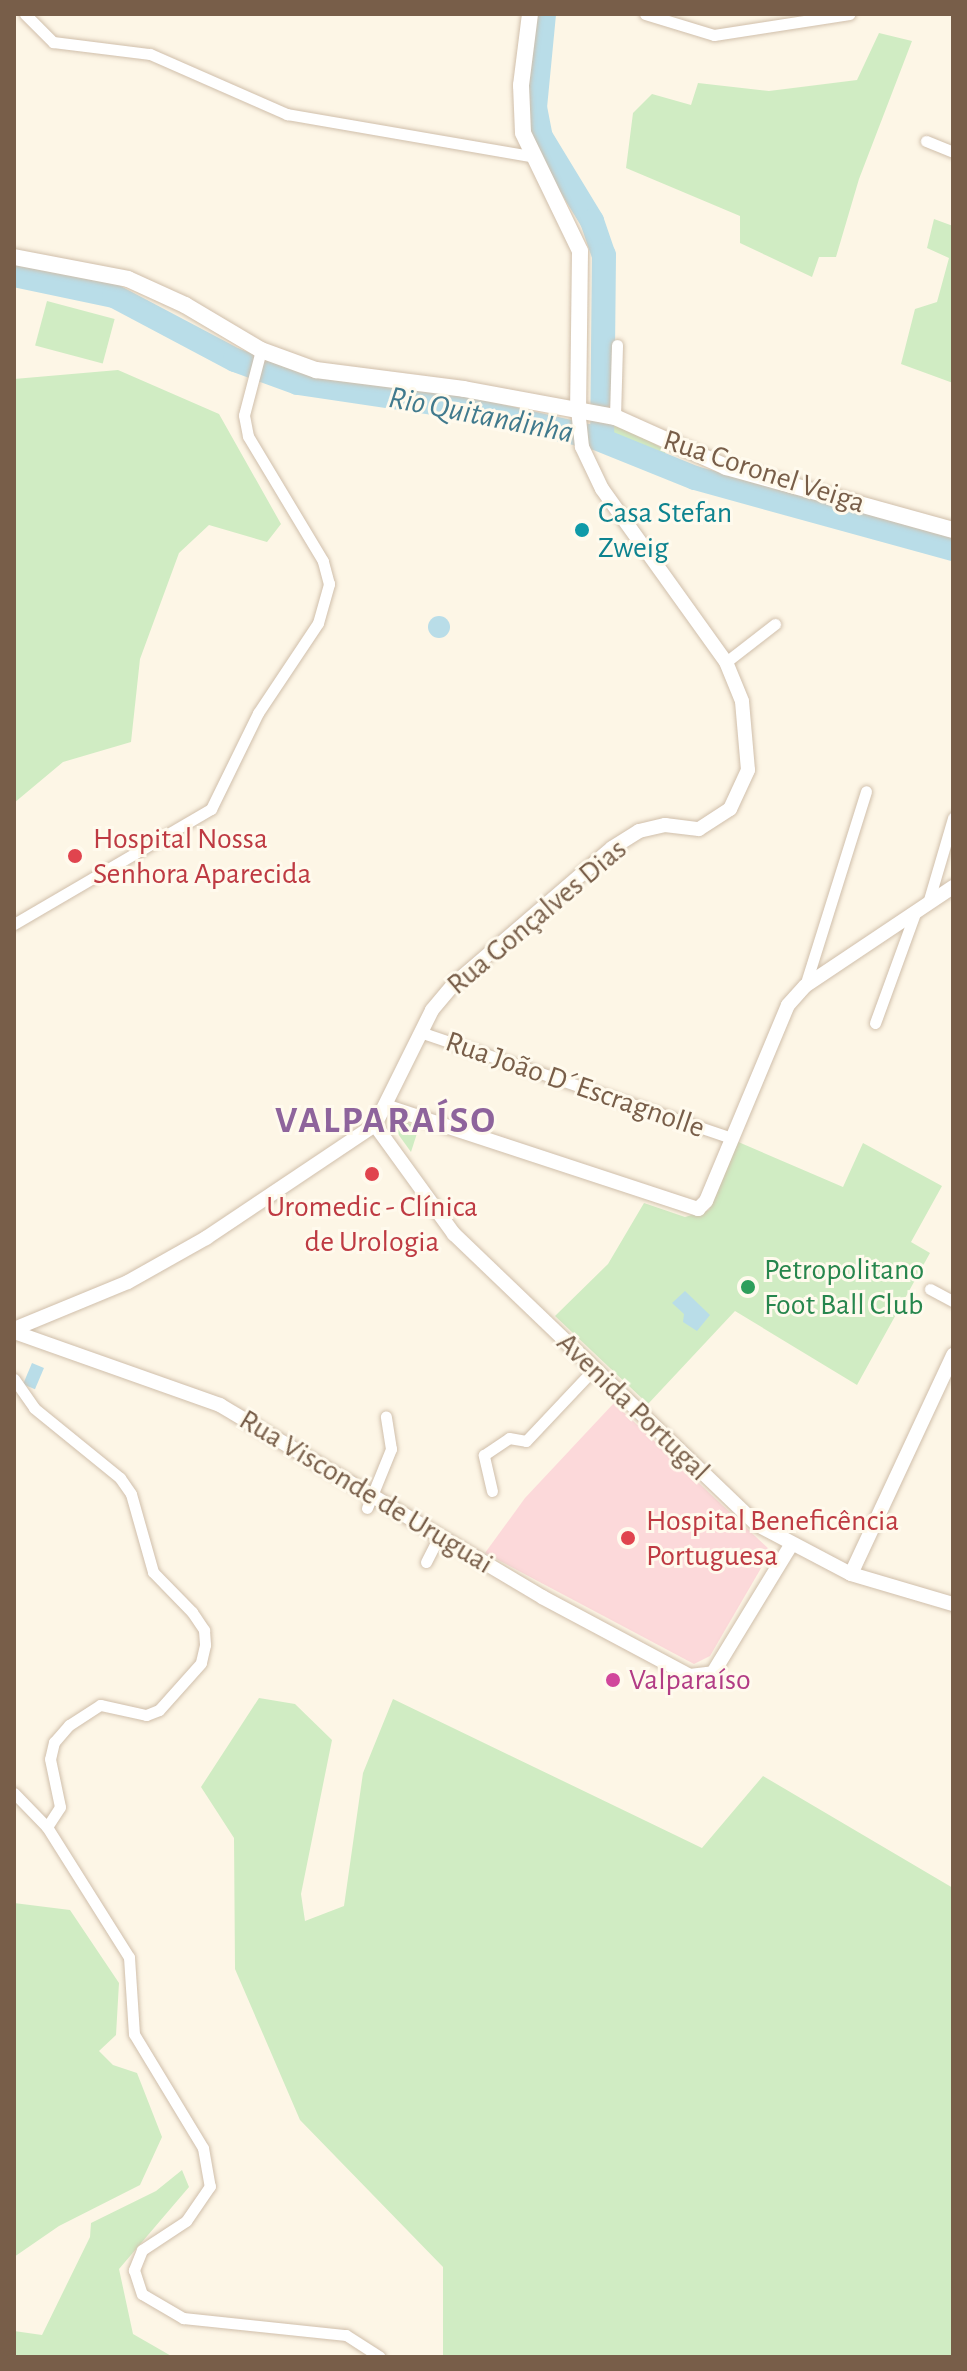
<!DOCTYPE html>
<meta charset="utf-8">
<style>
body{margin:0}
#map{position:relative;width:967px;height:2371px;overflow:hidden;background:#fdf6e6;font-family:"Alegreya Sans",sans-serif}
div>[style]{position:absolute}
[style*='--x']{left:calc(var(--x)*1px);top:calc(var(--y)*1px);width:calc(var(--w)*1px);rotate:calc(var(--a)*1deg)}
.medical>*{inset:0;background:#fcd9da}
.green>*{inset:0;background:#d0ecc3;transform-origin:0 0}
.water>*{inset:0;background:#b9dde8;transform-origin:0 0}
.round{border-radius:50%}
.river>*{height:24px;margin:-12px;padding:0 12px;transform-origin:12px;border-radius:12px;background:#b9dde8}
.roads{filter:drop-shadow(0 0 2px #d0bfab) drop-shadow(0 0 2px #d0bfab)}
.minor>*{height:11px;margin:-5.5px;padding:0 5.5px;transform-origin:5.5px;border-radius:5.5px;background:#fff}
.tertiary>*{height:14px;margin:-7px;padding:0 7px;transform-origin:7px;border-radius:7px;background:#fff}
.secondary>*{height:16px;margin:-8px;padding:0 8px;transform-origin:8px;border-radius:8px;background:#fff}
.dots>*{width:22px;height:22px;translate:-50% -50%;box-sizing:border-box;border:4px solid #fffaed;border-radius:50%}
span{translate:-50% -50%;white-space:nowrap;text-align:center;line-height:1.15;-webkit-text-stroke:6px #fffaed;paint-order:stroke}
.street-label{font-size:30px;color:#785e49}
.culture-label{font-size:30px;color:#0d838f}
.left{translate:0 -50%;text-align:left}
.health-label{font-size:30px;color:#be3a42}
.leisure-label{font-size:30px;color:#27864d}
.hotel-label{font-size:30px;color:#b23c85}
.water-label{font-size:32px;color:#417a8d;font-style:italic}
.district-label{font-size:38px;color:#8e649c;font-weight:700;letter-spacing:2px}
.frame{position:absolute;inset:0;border:16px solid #785e49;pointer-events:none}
</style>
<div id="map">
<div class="medical">
<div style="clip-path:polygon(614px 1403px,771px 1551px,710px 1656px,694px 1664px,485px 1553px,525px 1498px)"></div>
</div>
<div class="green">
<div style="clip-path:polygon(879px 33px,912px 41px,859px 179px,836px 257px,819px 257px,812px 277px,740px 243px,740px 216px,626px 168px,633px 113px,652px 94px,691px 105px,698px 83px,769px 91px,857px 80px)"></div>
<div style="clip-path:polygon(934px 219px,953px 226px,953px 383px,901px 364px,915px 309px,937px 302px,949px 258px,927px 248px)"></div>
<div style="left:47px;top:301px;width:70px;height:46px;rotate:15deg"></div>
<div style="clip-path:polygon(118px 370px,219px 414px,281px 524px,267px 542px,209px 525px,179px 553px,140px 659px,131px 742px,63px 762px,14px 803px,14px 379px)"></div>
<div style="clip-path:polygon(606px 418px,666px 450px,663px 460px,605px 438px)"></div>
<div style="clip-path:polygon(396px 1119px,419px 1127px,411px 1152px,393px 1127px)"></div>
<div style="clip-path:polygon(736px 1141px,843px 1187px,863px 1143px,942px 1186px,911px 1242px,930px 1253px,857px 1385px,735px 1311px,648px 1404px,555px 1316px,608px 1264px,644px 1203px,685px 1217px,709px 1210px)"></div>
<div style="clip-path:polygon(259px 1698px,295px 1704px,332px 1740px,301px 1894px,305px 1921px,344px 1906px,363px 1773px,393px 1699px,702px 1848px,763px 1776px,953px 1888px,953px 2357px,443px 2357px,443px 2267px,300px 2120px,235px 1969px,234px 1838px,201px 1787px)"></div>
<div style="clip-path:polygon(14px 1903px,70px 1910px,119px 1983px,116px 2035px,99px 2051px,113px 2065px,137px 2073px,162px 2137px,140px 2185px,59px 2226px,14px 2257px)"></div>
<div style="clip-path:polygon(182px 2170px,189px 2187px,119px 2269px,133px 2334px,173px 2357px,14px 2357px,14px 2331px,42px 2335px,90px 2237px,91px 2223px,156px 2191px)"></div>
</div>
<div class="water">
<div class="round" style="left:428px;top:616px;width:22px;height:22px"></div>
<div style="clip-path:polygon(685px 1291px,710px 1315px,697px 1331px,683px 1322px,684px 1314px,672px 1303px)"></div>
<div style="left:32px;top:1363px;width:13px;height:23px;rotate:23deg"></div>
</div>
<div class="river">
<div style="--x:544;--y:14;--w:93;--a:95.5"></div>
<div style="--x:535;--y:107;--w:31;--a:79"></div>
<div style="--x:541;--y:137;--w:98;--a:58.7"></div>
<div style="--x:592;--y:221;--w:36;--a:71"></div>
<div style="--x:604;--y:255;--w:183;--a:90.6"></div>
<div style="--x:14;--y:275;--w:102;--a:11.9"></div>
<div style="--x:114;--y:296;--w:137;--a:27.9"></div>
<div style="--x:235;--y:360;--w:67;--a:20.1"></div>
<div style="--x:298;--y:383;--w:165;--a:8.4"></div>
<div style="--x:461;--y:407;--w:139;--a:12.9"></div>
<div style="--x:596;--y:438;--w:107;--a:22"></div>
<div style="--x:695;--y:478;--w:268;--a:15.4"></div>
</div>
<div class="roads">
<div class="minor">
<div style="--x:25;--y:14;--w:40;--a:45"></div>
<div style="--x:53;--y:42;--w:98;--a:7.1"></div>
<div style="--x:150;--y:54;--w:150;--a:23.7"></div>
<div style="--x:287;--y:114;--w:247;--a:9.8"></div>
<div style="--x:645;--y:14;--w:72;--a:16.9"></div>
<div style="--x:714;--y:35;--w:137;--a:-8.8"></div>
<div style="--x:926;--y:141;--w:29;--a:22"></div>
<div style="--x:615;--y:417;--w:72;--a:-88.4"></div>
<div style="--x:726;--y:662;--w:62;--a:-37.8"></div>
<div style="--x:928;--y:903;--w:89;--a:-73.6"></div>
<div style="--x:14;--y:924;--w:228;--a:-30.3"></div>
<div style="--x:211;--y:809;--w:107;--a:-63.9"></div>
<div style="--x:258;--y:713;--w:108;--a:-56.3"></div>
<div style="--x:318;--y:623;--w:41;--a:-74.2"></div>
<div style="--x:329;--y:584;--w:24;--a:-105"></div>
<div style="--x:323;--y:561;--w:146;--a:-121"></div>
<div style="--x:248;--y:436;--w:21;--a:-101"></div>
<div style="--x:244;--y:415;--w:67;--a:-75.3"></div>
<div style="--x:805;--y:986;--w:204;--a:-72.6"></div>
<div style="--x:875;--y:1023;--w:117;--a:-70"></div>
<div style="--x:420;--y:1032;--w:329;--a:18.8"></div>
<div style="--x:930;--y:1289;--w:26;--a:28"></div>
<div style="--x:14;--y:1379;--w:35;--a:55"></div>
<div style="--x:34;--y:1408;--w:111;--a:39.1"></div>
<div style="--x:120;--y:1478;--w:19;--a:55"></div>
<div style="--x:131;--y:1494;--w:81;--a:74.2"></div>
<div style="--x:153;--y:1572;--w:56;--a:45.7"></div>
<div style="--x:192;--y:1612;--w:22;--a:56"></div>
<div style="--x:204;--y:1630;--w:15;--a:86"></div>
<div style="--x:205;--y:1645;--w:18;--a:103"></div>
<div style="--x:201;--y:1663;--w:63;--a:131.8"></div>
<div style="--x:159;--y:1710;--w:14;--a:159"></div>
<div style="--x:146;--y:1715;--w:47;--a:-167.7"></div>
<div style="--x:100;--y:1705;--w:37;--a:147"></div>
<div style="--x:69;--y:1725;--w:23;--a:131"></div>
<div style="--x:54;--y:1742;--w:17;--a:103"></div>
<div style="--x:50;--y:1759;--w:49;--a:78.2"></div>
<div style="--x:60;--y:1807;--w:24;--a:123"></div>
<div style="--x:492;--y:1491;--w:37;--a:-103"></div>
<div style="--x:484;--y:1455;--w:30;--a:-34"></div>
<div style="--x:509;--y:1438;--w:17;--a:10"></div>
<div style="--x:526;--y:1441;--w:98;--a:-46.7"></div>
<div style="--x:367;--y:1508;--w:64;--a:-67.9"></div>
<div style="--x:391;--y:1449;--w:33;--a:-99"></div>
<div style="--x:426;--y:1562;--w:28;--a:-63"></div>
<div style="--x:14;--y:1793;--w:47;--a:45.9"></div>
<div style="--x:47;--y:1827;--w:154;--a:57.8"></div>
<div style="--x:129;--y:1957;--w:77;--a:86.3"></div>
<div style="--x:134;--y:2034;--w:133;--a:58.8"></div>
<div style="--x:203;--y:2148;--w:39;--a:80"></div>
<div style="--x:210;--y:2186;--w:42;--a:124.4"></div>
<div style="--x:186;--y:2221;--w:53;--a:146.6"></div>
<div style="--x:142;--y:2250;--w:22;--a:112"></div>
<div style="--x:134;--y:2270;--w:25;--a:72"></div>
<div style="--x:142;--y:2294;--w:48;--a:30.3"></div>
<div style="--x:183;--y:2318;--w:164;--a:6"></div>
<div style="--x:346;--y:2335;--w:40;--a:32.9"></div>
</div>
<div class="tertiary">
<div style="--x:385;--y:1106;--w:330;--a:18.2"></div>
<div style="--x:698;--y:1209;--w:11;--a:-45"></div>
<div style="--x:706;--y:1201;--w:212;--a:-67.3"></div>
<div style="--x:788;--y:1005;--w:25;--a:-48"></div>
<div style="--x:805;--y:986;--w:178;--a:-33.8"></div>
<div style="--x:375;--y:1125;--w:135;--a:54.1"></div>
<div style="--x:454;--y:1234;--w:419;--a:43.8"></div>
<div style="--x:756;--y:1524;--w:107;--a:27.8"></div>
<div style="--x:851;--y:1574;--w:106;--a:16.4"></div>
<div style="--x:14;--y:1329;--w:123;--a:-22.4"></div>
<div style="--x:128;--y:1282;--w:90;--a:-29.4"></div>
<div style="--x:206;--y:1238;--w:203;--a:-33.8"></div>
<div style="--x:375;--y:1125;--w:128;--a:-63.6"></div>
<div style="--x:432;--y:1010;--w:35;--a:-50"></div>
<div style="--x:455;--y:983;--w:207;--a:-40.7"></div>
<div style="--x:612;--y:848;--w:32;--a:-32"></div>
<div style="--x:639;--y:831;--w:27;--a:-13"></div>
<div style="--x:665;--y:825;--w:34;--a:7"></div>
<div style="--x:699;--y:829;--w:37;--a:-33"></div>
<div style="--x:730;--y:809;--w:43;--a:-65.2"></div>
<div style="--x:748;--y:770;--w:69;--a:-95"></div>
<div style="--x:742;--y:701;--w:42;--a:-112.3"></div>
<div style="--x:726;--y:662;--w:213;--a:-125.6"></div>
<div style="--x:602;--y:489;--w:47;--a:-115.5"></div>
<div style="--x:582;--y:447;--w:38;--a:-96"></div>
<div style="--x:14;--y:1332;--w:219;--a:19.5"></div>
<div style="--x:220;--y:1405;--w:375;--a:30.8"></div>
<div style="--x:542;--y:1597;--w:168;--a:28.1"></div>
<div style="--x:690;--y:1676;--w:23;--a:-7"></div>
<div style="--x:713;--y:1673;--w:150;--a:-58.6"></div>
<div style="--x:851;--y:1574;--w:242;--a:-65"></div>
</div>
<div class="secondary">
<div style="--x:530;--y:14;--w:72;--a:97.2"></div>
<div style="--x:521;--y:85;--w:48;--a:87.6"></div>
<div style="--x:523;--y:133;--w:131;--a:64.2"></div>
<div style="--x:580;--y:251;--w:158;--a:90.7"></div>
<div style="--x:14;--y:257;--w:116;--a:10.9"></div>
<div style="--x:128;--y:279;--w:63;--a:24.5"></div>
<div style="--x:185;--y:305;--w:88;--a:30.6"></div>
<div style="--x:261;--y:350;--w:59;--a:20"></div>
<div style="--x:316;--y:370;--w:149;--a:7.3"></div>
<div style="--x:464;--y:389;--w:154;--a:10.5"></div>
<div style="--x:615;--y:417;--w:122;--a:24.2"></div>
<div style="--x:726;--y:467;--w:236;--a:15.5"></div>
</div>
</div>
<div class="dots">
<div style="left:582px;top:530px;background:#0f9aa8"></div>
<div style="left:75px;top:856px;background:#e0444e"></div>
<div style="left:372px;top:1174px;background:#e0444e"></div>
<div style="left:748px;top:1287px;background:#2e9e5b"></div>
<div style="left:628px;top:1538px;background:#e0444e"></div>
<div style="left:613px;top:1680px;background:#d1479c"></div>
</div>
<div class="street-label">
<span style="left:764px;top:472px;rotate:18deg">Rua Coronel Veiga</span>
<span style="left:537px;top:917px;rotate:-40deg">Rua Gonçalves Dias</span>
<span style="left:575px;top:1085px;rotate:19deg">Rua João D´Escragnolle</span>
<span style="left:633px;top:1407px;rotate:44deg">Avenida Portugal</span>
<span style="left:366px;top:1492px;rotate:31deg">Rua Visconde de Uruguai</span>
</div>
<div class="culture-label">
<span class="left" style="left:598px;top:530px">Casa Stefan<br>Zweig</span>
</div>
<div class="health-label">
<span class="left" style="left:93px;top:856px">Hospital Nossa<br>Senhora Aparecida</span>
<span style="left:372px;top:1224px">Uromedic - Clínica<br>de Urologia</span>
<span class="left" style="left:646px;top:1538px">Hospital Beneficência<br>Portuguesa</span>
</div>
<div class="leisure-label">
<span class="left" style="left:764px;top:1287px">Petropolitano<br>Foot Ball Club</span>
</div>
<div class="hotel-label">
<span class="left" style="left:629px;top:1680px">Valparaíso</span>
</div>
<div class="water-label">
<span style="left:481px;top:415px;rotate:11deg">Rio Quitandinha</span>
</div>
<div class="district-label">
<span style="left:386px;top:1122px">VALPARAÍSO</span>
</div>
<div class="frame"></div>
</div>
